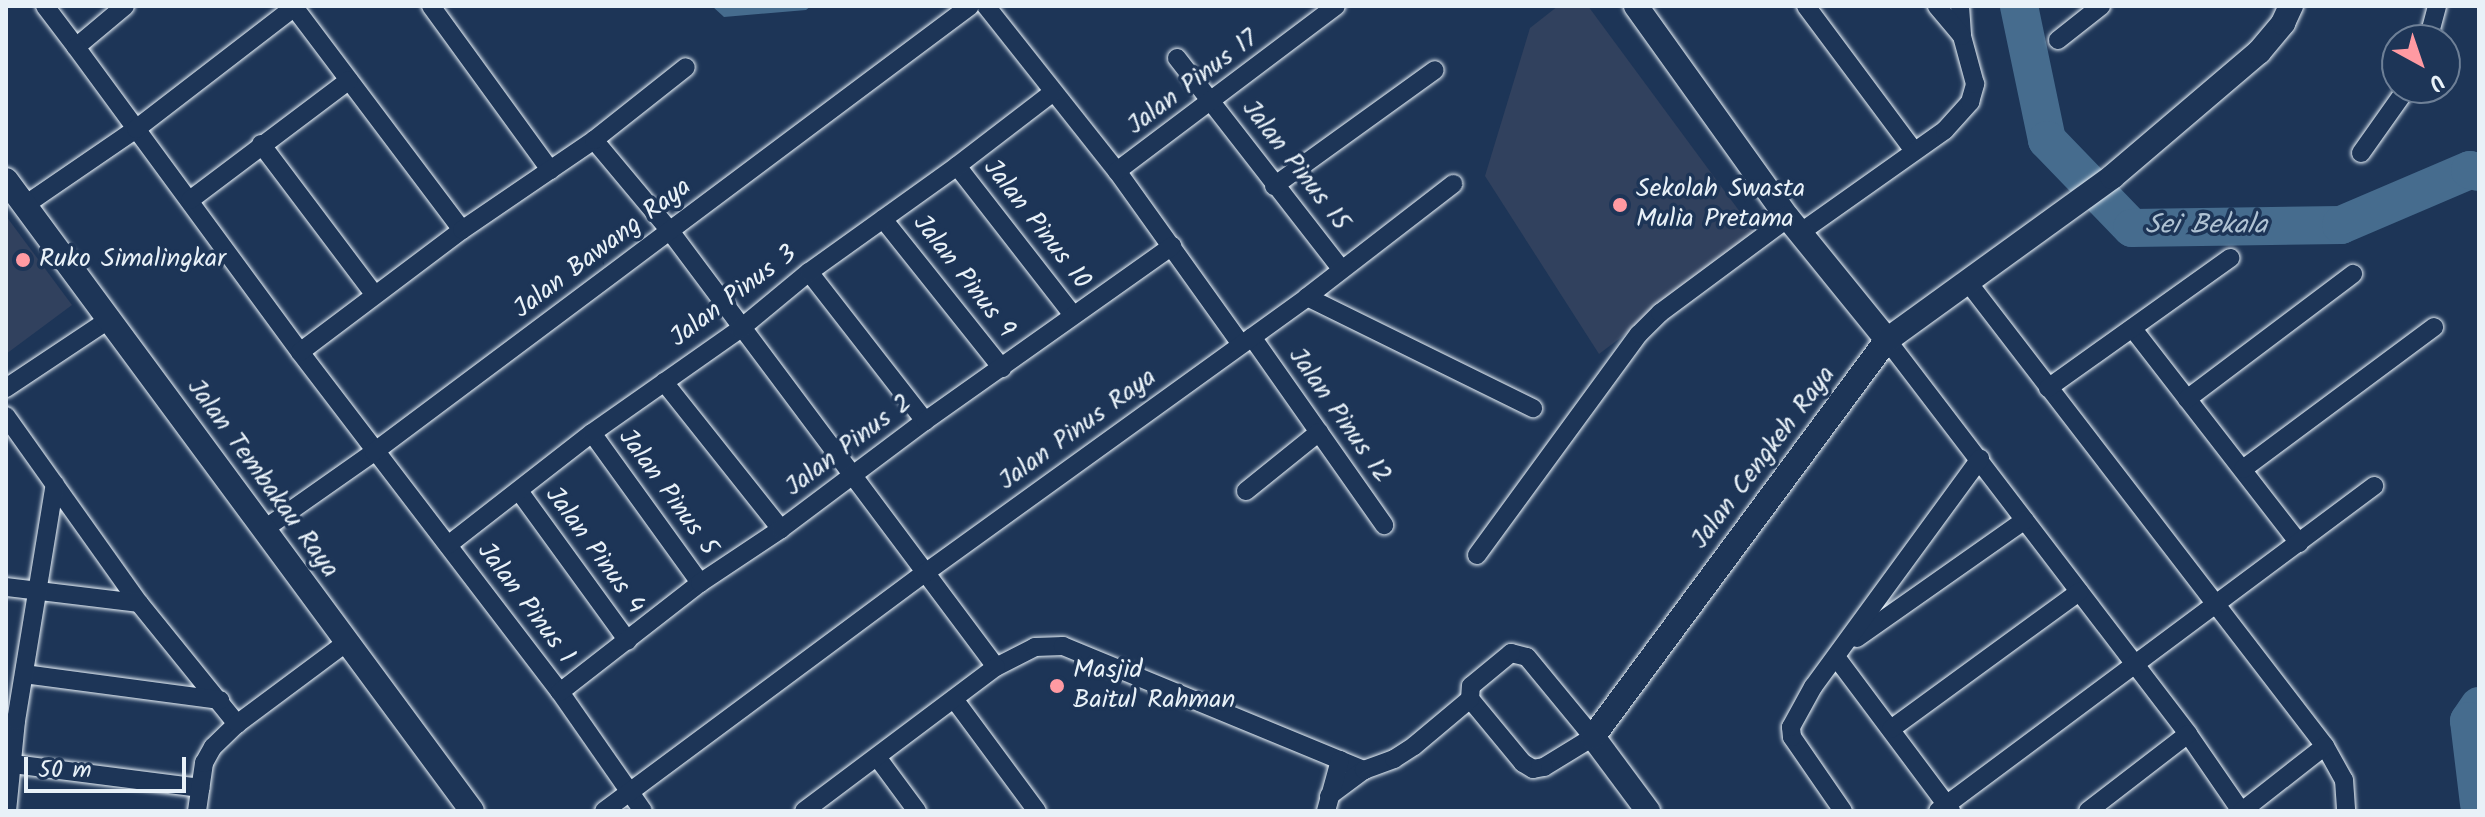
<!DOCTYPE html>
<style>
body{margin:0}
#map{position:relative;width:2485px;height:817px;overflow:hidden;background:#1d3557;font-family:Kalam,sans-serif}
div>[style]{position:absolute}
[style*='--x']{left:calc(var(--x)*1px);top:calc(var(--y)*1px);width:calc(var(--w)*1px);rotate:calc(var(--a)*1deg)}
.built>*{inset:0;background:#31415e}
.water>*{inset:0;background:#466c8e}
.river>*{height:38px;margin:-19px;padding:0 19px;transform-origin:19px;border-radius:19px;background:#466c8e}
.roads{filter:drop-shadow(0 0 2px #e8f1f8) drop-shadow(0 0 2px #e8f1f8)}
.minor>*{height:18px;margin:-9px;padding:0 9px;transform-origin:9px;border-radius:9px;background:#1d3557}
.tertiary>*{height:24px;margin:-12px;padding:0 12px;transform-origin:12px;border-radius:12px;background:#1d3557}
.dots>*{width:22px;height:22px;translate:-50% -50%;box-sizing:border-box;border:4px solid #1d3557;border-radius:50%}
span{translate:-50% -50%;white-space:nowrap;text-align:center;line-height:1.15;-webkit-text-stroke:7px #1d3557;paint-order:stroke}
.street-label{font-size:26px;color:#e8f1f8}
.poi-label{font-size:26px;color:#e8f1f8}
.left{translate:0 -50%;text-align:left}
.water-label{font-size:28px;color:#afc2d3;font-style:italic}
.frame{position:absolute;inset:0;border:8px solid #e8f1f8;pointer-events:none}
.north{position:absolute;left:2381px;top:24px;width:80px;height:80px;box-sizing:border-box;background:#1d3557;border:2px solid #6e8097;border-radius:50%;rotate:140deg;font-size:22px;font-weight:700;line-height:32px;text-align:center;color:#e8f1f8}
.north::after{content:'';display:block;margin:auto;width:28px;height:36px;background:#ff9aa2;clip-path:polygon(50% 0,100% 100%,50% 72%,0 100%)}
.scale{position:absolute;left:24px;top:757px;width:162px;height:36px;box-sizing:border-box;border:4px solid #e8f1f8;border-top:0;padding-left:10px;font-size:24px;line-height:28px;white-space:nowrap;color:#e8f1f8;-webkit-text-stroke:6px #1d3557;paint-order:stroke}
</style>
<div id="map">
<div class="built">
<div style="clip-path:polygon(1558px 6px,1588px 6px,1757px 235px,1599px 354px,1485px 176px,1530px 28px)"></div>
<div style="clip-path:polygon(6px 216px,72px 305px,6px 354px)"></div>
</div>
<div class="water">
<div style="clip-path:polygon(712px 6px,811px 6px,806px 10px,724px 17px)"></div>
</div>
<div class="river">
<div style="--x:2019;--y:6;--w:137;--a:78.2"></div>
<div style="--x:2047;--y:140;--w:122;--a:46"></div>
<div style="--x:2132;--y:228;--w:209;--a:-0.8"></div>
<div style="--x:2341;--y:225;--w:140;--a:-23.1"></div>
<div style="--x:2470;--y:170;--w:9;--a:13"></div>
<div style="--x:2479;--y:706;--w:18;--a:124"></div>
<div style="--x:2469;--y:721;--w:84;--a:83.1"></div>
</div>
<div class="roads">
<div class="minor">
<div style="--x:45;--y:6;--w:51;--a:52.9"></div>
<div style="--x:125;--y:6;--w:64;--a:140.1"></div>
<div style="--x:76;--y:47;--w:378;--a:53.7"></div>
<div style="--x:300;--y:352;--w:428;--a:52.6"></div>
<div style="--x:560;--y:692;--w:145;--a:55.1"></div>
<div style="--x:431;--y:6;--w:203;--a:54"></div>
<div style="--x:986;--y:6;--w:211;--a:51.6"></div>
<div style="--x:1117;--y:171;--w:213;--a:54.4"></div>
<div style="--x:1806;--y:6;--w:181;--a:53.3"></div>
<div style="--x:1960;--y:6;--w:30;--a:86"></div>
<div style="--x:294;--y:7;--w:279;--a:53"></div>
<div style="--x:2058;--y:40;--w:55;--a:-38.3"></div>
<div style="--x:2428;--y:40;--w:35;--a:-75"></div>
<div style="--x:1177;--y:58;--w:267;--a:52.1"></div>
<div style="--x:594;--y:140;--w:119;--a:50.1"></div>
<div style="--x:670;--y:231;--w:544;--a:53.21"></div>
<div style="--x:996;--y:667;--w:44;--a:-27.1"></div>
<div style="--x:1035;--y:647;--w:28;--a:-2"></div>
<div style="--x:1063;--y:646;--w:326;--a:22.4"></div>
<div style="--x:261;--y:144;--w:188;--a:53"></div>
<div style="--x:2361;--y:153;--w:80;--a:-54.7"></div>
<div style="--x:957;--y:166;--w:189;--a:52.1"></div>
<div style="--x:1117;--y:171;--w:274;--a:-37"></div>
<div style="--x:1274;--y:186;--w:198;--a:-35.8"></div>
<div style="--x:190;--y:200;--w:199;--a:-37"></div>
<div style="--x:25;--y:205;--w:135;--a:-34.4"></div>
<div style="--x:136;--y:129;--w:202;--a:-37.6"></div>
<div style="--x:883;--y:219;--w:191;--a:51.4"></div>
<div style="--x:1801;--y:232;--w:176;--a:-35.3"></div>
<div style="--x:1945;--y:130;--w:38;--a:-48"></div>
<div style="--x:1970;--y:102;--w:19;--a:-74"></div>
<div style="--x:1975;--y:84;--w:50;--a:-105.2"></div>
<div style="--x:1962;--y:36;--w:39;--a:-130"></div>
<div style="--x:809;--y:272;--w:189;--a:52.1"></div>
<div style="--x:1967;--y:281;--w:587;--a:52.41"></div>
<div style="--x:2325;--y:746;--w:39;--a:61"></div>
<div style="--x:2344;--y:780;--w:31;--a:86"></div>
<div style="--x:1307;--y:297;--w:252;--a:26.2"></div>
<div style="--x:2133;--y:329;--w:271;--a:52.2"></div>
<div style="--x:1252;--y:337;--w:230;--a:54.9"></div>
<div style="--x:1887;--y:340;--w:496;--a:52.6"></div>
<div style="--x:2188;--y:734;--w:93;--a:55.5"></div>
<div style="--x:300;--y:352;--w:203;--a:-37"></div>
<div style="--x:462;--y:230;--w:160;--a:-34.3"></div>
<div style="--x:594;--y:140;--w:117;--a:-38.4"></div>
<div style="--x:664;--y:382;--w:188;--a:51.5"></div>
<div style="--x:6;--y:388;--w:125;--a:-33.6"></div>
<div style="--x:2048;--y:388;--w:224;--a:-35.5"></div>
<div style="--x:2187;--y:399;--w:208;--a:-37"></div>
<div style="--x:6;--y:416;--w:229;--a:54.6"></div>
<div style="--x:139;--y:603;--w:156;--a:51"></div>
<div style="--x:592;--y:433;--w:185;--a:54.2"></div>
<div style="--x:2243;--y:469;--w:238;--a:-36.6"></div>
<div style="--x:519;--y:491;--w:185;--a:54"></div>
<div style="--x:1246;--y:491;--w:94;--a:-38.9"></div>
<div style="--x:263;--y:530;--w:136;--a:-35.1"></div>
<div style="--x:374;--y:452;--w:744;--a:-36.81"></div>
<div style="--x:448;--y:545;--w:182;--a:-37.9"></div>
<div style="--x:592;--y:433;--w:181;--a:-35.1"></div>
<div style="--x:740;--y:329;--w:89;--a:-39.6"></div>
<div style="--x:809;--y:272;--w:182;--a:-35.6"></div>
<div style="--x:957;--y:166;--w:120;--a:-37.5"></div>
<div style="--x:1477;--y:555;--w:274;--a:-53.8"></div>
<div style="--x:1639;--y:334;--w:30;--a:-45"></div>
<div style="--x:1660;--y:313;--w:159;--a:-36.6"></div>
<div style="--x:6;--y:587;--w:134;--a:6.9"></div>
<div style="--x:1857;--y:638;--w:205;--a:-35.1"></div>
<div style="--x:1511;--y:653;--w:16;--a:14"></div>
<div style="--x:1527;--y:657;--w:104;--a:50.5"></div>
<div style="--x:1593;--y:737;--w:57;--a:148.5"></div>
<div style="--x:1544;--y:767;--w:11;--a:170"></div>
<div style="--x:1533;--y:769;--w:12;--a:-149"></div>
<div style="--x:1523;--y:763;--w:83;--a:-129.6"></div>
<div style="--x:1470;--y:699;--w:13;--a:-86"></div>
<div style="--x:1471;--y:686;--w:52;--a:-39.5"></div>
<div style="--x:1836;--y:657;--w:192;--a:53.2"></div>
<div style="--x:24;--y:674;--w:198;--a:7.6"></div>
<div style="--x:560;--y:692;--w:177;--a:-37.9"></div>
<div style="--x:700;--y:583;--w:97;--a:-33.7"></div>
<div style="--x:781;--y:529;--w:180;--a:-36.9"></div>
<div style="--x:925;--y:421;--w:303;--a:-35.3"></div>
<div style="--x:954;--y:699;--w:139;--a:53.5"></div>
<div style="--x:1891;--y:729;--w:233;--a:-36.1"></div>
<div style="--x:877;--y:757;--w:67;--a:53.5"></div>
<div style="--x:13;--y:764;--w:189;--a:7.3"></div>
<div style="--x:1329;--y:796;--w:44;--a:-36.6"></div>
<div style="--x:1364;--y:770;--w:32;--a:-20"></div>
<div style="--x:1394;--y:759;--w:24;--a:-33"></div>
<div style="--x:1414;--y:746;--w:73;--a:-40"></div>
<div style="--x:7;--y:811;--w:90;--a:-84.3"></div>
<div style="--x:16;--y:721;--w:240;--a:-80.7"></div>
<div style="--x:197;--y:811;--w:49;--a:-81.7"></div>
<div style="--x:204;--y:763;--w:18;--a:-61"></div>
<div style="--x:213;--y:747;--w:33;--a:-44"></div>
<div style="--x:237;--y:724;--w:137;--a:-36.7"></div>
<div style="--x:604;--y:811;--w:400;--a:-36.6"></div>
<div style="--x:925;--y:573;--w:471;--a:-35.8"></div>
<div style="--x:1307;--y:297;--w:185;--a:-37.7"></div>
<div style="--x:804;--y:811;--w:240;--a:-36.9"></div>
<div style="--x:1326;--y:811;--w:53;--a:-74.6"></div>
<div style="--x:1843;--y:811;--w:90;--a:-124.6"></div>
<div style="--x:1792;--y:737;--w:10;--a:-96"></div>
<div style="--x:1791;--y:727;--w:46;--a:-61.2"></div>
<div style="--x:1813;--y:687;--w:283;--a:-53.8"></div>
<div style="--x:1938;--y:811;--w:544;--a:-36.7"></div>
<div style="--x:2088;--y:811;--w:126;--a:-37.6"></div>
<div style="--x:2242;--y:811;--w:105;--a:-38.1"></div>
</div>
<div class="tertiary">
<div style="--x:1636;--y:6;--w:261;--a:54.4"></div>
<div style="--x:1788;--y:218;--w:157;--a:50.9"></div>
<div style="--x:6;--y:180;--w:784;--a:53.55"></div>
<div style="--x:1648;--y:811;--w:92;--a:-126.6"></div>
<div style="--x:1593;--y:737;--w:494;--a:-53.5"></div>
<div style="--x:1887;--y:340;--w:278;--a:-35.9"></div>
<div style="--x:2112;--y:177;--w:193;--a:-40.4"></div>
<div style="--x:2259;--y:52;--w:38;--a:-50"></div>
<div style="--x:2283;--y:23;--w:19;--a:-65"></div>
</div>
</div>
<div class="dots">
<div style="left:1620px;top:205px;background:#ff9aa2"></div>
<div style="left:23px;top:260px;background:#ff9aa2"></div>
<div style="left:1057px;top:686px;background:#ff9aa2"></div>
</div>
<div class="street-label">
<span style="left:1193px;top:83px;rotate:-37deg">Jalan Pinus 17</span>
<span style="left:1295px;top:166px;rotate:52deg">Jalan Pinus 15</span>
<span style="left:1036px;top:225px;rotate:52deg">Jalan Pinus 10</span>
<span style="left:603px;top:249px;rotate:-37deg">Jalan Bawang Raya</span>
<span style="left:963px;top:277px;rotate:52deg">Jalan Pinus 9</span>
<span style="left:734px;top:297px;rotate:-37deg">Jalan Pinus 3</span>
<span style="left:1339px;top:416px;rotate:55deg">Jalan Pinus 12</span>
<span style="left:1078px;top:430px;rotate:-36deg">Jalan Pinus Raya</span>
<span style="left:849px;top:446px;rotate:-37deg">Jalan Pinus 2</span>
<span style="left:1764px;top:458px;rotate:-53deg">Jalan Cengkeh Raya</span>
<span style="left:262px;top:479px;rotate:54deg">Jalan Tembakau Raya</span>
<span style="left:667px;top:493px;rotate:54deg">Jalan Pinus 5</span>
<span style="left:594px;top:551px;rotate:54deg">Jalan Pinus 4</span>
<span style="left:525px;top:604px;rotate:53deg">Jalan Pinus 1</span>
</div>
<div class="poi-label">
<span class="left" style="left:1636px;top:205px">Sekolah Swasta<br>Mulia Pretama</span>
<span class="left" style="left:39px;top:260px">Ruko Simalingkar</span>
<span class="left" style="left:1073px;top:686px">Masjid<br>Baitul Rahman</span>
</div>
<div class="water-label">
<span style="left:2206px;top:226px">Sei Bekala</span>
</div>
<div class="frame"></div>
<div class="north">U</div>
<div class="scale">50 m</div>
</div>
